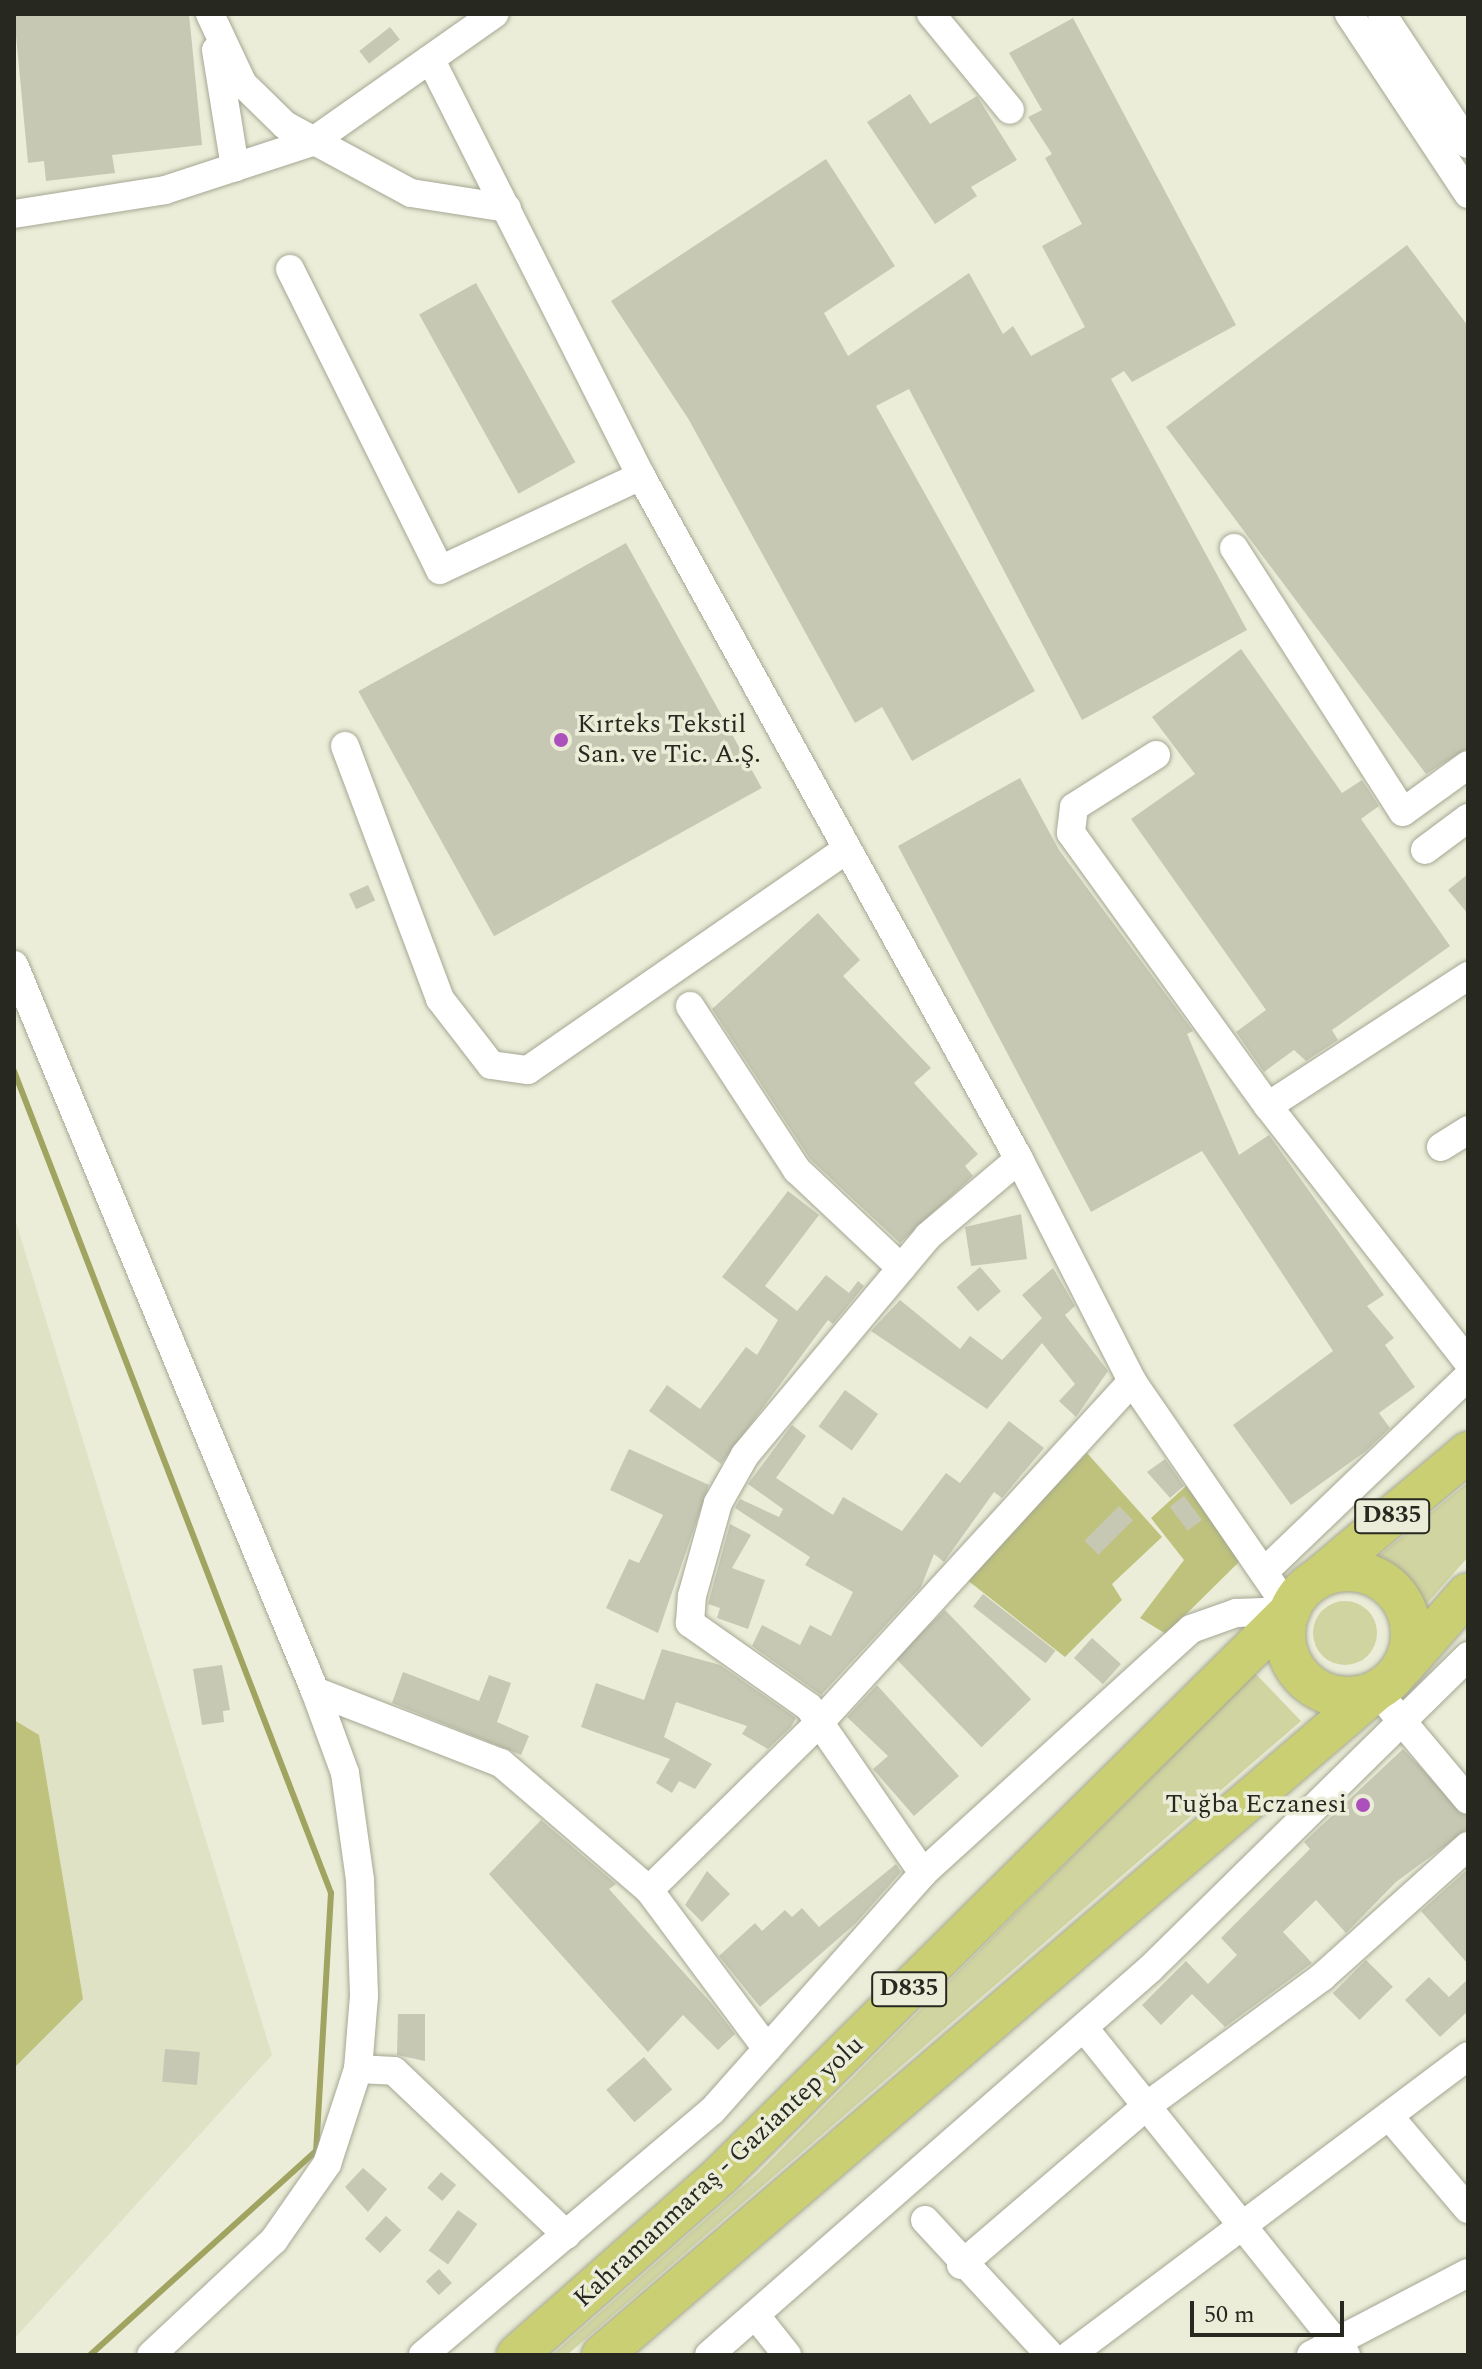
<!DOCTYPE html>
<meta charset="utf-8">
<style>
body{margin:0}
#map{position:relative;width:1482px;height:2369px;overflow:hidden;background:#ebedd8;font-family:Spectral,serif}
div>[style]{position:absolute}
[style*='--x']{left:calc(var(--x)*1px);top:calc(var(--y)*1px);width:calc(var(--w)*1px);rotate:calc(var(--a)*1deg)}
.built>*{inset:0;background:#e0e2c5}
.green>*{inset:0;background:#d0d4a1}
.round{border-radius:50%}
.forest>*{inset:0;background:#bec27d}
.stream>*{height:6px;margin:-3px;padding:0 3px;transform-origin:3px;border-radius:3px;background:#a0a460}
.building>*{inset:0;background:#c6c8b3;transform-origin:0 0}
.roads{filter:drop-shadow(0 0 2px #a5a793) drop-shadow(0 0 2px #a5a793)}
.minor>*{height:28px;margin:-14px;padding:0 14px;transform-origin:14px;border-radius:14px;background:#fff}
.highway>*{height:40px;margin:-20px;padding:0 20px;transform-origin:20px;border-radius:20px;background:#cacf74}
.highway>.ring{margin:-20px;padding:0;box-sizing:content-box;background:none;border:40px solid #cacf74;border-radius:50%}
.dots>*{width:22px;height:22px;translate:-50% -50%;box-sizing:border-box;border:4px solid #ebedd8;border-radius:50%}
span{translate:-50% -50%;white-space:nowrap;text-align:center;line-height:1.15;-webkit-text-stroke:7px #ebedd8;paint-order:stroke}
.shield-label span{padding:2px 6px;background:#ebedd8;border:2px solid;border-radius:6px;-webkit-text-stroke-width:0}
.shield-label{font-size:24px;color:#272820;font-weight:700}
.poi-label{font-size:26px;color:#272820}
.left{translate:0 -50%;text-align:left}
.right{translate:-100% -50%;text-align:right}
.street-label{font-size:26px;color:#272820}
.frame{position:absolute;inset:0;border:16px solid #272820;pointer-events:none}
.scale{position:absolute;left:1190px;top:2301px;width:154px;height:36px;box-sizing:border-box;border:4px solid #272820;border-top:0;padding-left:10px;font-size:24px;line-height:28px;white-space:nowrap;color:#272820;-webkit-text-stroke:6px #ebedd8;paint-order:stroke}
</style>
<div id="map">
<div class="built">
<div style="clip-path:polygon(14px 1216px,272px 2055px,14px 2339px)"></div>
</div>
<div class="green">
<div style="clip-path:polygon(1468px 1482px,1468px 1557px,1423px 1608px,1374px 1560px)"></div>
<div class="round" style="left:1313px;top:1601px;width:64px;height:64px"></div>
<div style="clip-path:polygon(1255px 1673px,1301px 1721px,567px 2355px,552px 2355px,757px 2174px)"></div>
</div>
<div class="forest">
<div style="clip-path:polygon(1087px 1453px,1162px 1537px,1112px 1584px,1122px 1600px,1065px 1657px,966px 1579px)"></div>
<div style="clip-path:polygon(1186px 1486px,1243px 1558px,1166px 1634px,1140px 1618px,1184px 1560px,1151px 1518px)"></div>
<div style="clip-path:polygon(14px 1720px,39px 1735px,83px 1999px,14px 2068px)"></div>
</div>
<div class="stream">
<div style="--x:14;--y:1071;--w:881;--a:68.91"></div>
<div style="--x:331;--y:1893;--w:258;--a:93.3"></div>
<div style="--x:316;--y:2151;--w:304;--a:137.9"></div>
</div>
<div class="building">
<div style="clip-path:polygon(14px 14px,189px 14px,202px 145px,112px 155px,115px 173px,46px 181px,44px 161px,28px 163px)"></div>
<div style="clip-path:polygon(1073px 18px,1236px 325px,1132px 382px,1124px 371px,1111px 379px,1247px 630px,1082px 720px,909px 389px,876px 406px,1035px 691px,912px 761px,882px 707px,855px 723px,689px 420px,611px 301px,826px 159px,895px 266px,824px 313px,848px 356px,969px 273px,1003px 334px,1013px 326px,1031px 356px,1085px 327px,1042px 246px,1082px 224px,1045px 158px,1052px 154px,1028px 117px,1042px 110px,1009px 53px)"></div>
<div style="left:390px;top:27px;width:16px;height:39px;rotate:52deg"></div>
<div style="clip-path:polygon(910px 94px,930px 124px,977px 96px,1017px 160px,971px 187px,977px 196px,935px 224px,867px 122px)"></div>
<div style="clip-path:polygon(1407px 245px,1468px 326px,1468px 748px,1426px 774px,1166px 427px)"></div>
<div style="left:476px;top:283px;width:205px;height:65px;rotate:61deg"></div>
<div style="left:626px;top:543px;width:280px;height:306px;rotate:61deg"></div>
<div style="clip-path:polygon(1241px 649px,1342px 793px,1362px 780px,1379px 806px,1361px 819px,1450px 946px,1332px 1030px,1338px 1040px,1306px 1061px,1294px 1050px,1264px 1072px,1236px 1032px,1266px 1010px,1131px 819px,1195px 774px,1152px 717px)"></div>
<div style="clip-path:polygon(1020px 778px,1059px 850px,1193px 1031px,1187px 1034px,1239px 1155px,1269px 1135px,1384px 1295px,1367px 1306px,1394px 1338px,1385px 1345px,1415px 1387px,1379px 1413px,1390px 1428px,1366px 1451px,1291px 1505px,1233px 1425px,1333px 1351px,1202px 1151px,1091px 1212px,898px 846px)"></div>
<div style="clip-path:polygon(1468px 874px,1468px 914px,1448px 890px)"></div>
<div style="left:368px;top:885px;width:17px;height:21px;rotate:65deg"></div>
<div style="clip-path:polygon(818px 913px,860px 960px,843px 976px,931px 1068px,914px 1083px,978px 1154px,965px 1166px,973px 1176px,900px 1243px,810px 1159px,712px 1009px)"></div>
<div style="clip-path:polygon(788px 1191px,819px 1215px,765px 1286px,797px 1311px,826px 1275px,849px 1293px,858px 1281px,864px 1286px,833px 1324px,828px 1320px,721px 1464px,649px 1411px,667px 1385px,700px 1409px,746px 1347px,757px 1355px,778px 1320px,722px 1277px)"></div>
<div style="clip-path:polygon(1021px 1214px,1027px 1259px,971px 1266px,965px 1227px)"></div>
<div style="left:980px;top:1267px;width:32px;height:31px;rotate:49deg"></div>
<div style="clip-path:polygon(1053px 1268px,1075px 1306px,1065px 1315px,1108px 1371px,1076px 1417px,1059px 1401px,1075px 1384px,1042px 1343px,987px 1409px,871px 1331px,900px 1300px,960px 1349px,970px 1336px,1002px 1360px,1042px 1318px,1022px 1295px)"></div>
<div style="left:845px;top:1390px;width:41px;height:45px;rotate:36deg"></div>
<div style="clip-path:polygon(1009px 1421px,1044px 1448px,1002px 1498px,994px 1492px,944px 1562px,934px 1554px,921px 1587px,821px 1695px,752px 1646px,762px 1625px,800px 1645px,810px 1625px,831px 1636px,853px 1592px,805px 1565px,810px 1557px,735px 1508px,740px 1499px,779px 1517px,783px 1509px,748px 1484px,792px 1425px,806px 1436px,776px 1478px,833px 1515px,843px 1497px,902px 1531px,946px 1473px,960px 1483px)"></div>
<div style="clip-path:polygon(629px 1449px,709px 1485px,658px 1633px,606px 1608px,629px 1559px,639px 1563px,663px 1515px,610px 1490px)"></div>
<div style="clip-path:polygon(1165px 1459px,1184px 1486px,1170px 1498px,1147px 1472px)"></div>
<div style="left:1184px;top:1496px;width:30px;height:18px;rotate:53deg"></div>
<div style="left:1119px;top:1506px;width:20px;height:49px;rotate:45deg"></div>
<div style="clip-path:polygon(730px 1524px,751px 1535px,732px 1568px,765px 1580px,748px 1629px,717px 1618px,720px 1608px,708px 1604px)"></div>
<div style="left:983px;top:1594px;width:92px;height:16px;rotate:38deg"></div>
<div style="left:945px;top:1610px;width:124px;height:69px;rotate:46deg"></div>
<div style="left:1092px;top:1638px;width:39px;height:27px;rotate:42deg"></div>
<div style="clip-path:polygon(662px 1649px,720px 1665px,796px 1718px,791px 1727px,768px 1749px,742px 1734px,747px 1726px,676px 1702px,664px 1737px,712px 1764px,695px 1789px,679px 1781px,672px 1793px,656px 1783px,670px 1759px,581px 1727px,596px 1683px,644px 1700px)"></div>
<div style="clip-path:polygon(222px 1665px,230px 1710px,223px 1711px,224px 1722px,202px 1725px,193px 1669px)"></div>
<div style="clip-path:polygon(403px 1672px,479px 1701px,489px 1675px,511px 1683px,497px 1722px,529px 1736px,521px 1755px,392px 1703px)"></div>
<div style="clip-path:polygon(877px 1685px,959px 1776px,914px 1816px,873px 1769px,888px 1756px,847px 1717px)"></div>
<div style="clip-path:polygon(1403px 1749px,1468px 1817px,1468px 1829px,1396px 1882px,1346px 1933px,1316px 1900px,1283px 1932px,1312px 1963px,1225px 2027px,1192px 1994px,1161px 2025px,1142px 2005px,1186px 1961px,1208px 1984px,1237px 1955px,1221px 1938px,1310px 1849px,1304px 1842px)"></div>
<div style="clip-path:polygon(541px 1820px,616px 1884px,609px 1889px,712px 2004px,735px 2034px,718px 2050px,683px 2015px,648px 2052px,489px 1874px)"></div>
<div style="clip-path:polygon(896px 1864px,901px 1872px,856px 1923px,760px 2007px,719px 1956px,755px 1923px,762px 1931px,785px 1910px,792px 1917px,802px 1908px,819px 1927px)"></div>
<div style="clip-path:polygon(1468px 1869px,1468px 1964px,1421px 1911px)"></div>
<div style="clip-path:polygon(707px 1871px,730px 1894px,702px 1922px,685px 1905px)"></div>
<div style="left:1366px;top:1960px;width:38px;height:47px;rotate:45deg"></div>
<div style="clip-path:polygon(1429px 1977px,1449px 1997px,1468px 1979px,1468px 2011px,1440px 2037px,1405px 2000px)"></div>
<div style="clip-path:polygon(398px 2014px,425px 2014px,425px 2061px,397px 2055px)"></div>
<div style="left:165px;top:2049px;width:35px;height:33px;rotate:5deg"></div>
<div style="left:644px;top:2057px;width:43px;height:50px;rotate:49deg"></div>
<div style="clip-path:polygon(363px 2168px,387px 2189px,368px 2212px,345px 2187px)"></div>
<div style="left:441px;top:2172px;width:20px;height:21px;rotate:41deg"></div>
<div style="left:458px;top:2210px;width:24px;height:50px;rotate:36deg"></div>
<div style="left:386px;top:2216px;width:21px;height:31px;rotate:43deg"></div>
<div style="left:439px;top:2269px;width:19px;height:18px;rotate:47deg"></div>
</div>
<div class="roads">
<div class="minor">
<div style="--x:210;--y:14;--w:77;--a:64.8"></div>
<div style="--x:243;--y:84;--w:59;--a:44.3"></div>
<div style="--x:285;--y:125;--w:143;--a:28.4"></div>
<div style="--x:411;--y:193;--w:97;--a:8.9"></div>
<div style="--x:931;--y:14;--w:124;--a:50.5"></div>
<div style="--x:1349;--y:14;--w:216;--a:56.5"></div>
<div style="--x:1382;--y:14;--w:156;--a:56.5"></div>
<div style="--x:216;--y:50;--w:119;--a:80.8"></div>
<div style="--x:14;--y:214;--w:153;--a:-9"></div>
<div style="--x:165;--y:190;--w:155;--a:-18.1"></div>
<div style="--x:312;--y:142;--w:223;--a:-35.1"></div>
<div style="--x:290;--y:269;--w:336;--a:63.5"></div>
<div style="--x:440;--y:570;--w:222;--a:-25.1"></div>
<div style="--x:1234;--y:548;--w:313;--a:57.4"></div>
<div style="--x:1403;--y:812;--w:80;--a:-35.9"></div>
<div style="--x:345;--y:746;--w:270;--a:69.4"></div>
<div style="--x:440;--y:999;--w:83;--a:52.3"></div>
<div style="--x:491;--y:1065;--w:37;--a:8"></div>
<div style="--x:528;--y:1070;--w:388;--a:-34.7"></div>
<div style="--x:1156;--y:755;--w:97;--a:147.6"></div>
<div style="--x:1074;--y:807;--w:26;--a:97"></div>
<div style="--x:1071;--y:833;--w:337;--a:54.2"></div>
<div style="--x:1268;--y:1106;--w:325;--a:52"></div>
<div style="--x:1425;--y:850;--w:54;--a:-36.7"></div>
<div style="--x:14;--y:965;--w:786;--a:67.48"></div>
<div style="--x:315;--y:1691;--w:87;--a:69.9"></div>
<div style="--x:345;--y:1773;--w:108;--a:82"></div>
<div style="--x:360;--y:1880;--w:116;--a:88"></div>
<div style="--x:364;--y:1996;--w:73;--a:94.7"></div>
<div style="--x:358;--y:2069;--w:100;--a:108.1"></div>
<div style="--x:327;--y:2164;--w:93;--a:124.9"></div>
<div style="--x:274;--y:2240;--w:168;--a:136.9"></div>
<div style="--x:690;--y:1006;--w:196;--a:56.9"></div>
<div style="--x:797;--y:1170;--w:143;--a:43.3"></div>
<div style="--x:1268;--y:1106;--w:239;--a:-33"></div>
<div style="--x:1441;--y:1147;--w:32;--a:-32"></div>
<div style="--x:1265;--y:1571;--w:281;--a:-43.8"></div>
<div style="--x:315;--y:1691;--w:199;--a:21.2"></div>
<div style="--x:501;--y:1763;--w:195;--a:40.6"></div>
<div style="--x:649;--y:1890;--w:198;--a:53.4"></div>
<div style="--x:1390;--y:1707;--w:121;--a:50"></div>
<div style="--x:923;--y:1873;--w:201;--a:-124.5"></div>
<div style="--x:809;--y:1707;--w:146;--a:-144.8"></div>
<div style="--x:690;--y:1623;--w:27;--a:-86"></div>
<div style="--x:692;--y:1596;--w:97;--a:-74.4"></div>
<div style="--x:718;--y:1503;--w:55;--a:-60.6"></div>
<div style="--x:745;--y:1455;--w:285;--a:-50.1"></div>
<div style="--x:928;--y:1236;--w:119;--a:-40.2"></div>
<div style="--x:649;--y:1890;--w:240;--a:-44.5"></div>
<div style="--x:820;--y:1722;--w:462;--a:-47.5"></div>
<div style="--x:1084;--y:2028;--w:419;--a:51.3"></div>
<div style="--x:358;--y:2069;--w:36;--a:3"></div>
<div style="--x:394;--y:2071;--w:238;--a:43.5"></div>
<div style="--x:1389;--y:2116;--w:122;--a:49.7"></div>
<div style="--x:925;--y:2220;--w:184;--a:47.2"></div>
<div style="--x:961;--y:2265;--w:246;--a:-40.6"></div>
<div style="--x:1148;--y:2105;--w:216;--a:-36.3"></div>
<div style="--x:1322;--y:1977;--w:196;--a:-41.9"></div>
<div style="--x:756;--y:2316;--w:50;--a:51.5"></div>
<div style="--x:423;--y:2355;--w:378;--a:-40.2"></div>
<div style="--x:712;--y:2111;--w:318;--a:-48.4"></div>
<div style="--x:923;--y:1873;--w:362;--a:-42.3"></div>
<div style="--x:1191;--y:1629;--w:48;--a:-19.6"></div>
<div style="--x:1236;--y:1613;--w:54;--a:-2.1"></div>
<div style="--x:1290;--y:1611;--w:279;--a:-124.5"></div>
<div style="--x:1132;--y:1381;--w:249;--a:-117"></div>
<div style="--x:1019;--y:1159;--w:781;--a:-118.96"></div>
<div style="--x:641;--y:476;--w:467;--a:-116.8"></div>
<div style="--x:709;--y:2355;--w:587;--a:-41.2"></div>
<div style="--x:1151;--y:1968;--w:445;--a:-44.5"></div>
<div style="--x:1070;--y:2355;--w:498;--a:-36.9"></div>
<div style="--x:1311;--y:2355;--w:177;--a:-27.6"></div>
</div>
<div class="highway">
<div class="ring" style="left:1285px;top:1571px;width:86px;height:86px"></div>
<div style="--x:1318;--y:1578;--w:196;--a:-40"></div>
<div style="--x:1403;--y:1667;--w:98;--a:-48.7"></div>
<div style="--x:517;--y:2355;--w:273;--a:-41.4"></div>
<div style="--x:722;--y:2174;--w:800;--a:-44.75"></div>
<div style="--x:602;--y:2355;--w:1020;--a:-40.63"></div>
</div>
</div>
<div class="dots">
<div style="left:561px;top:740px;background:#ac51bc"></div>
<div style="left:1363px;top:1805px;background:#ac51bc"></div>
</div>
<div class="shield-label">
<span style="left:1392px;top:1516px">D835</span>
<span style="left:909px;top:1989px">D835</span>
</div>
<div class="poi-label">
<span class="left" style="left:577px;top:740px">Kırteks Tekstil<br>San. ve Tic. A.Ş.</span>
<span class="right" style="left:1347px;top:1805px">Tuğba Eczanesi</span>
</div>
<div class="street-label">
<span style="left:719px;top:2172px;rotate:-43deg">Kahramanmaraş - Gaziantep yolu</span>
</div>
<div class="frame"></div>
<div class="scale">50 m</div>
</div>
